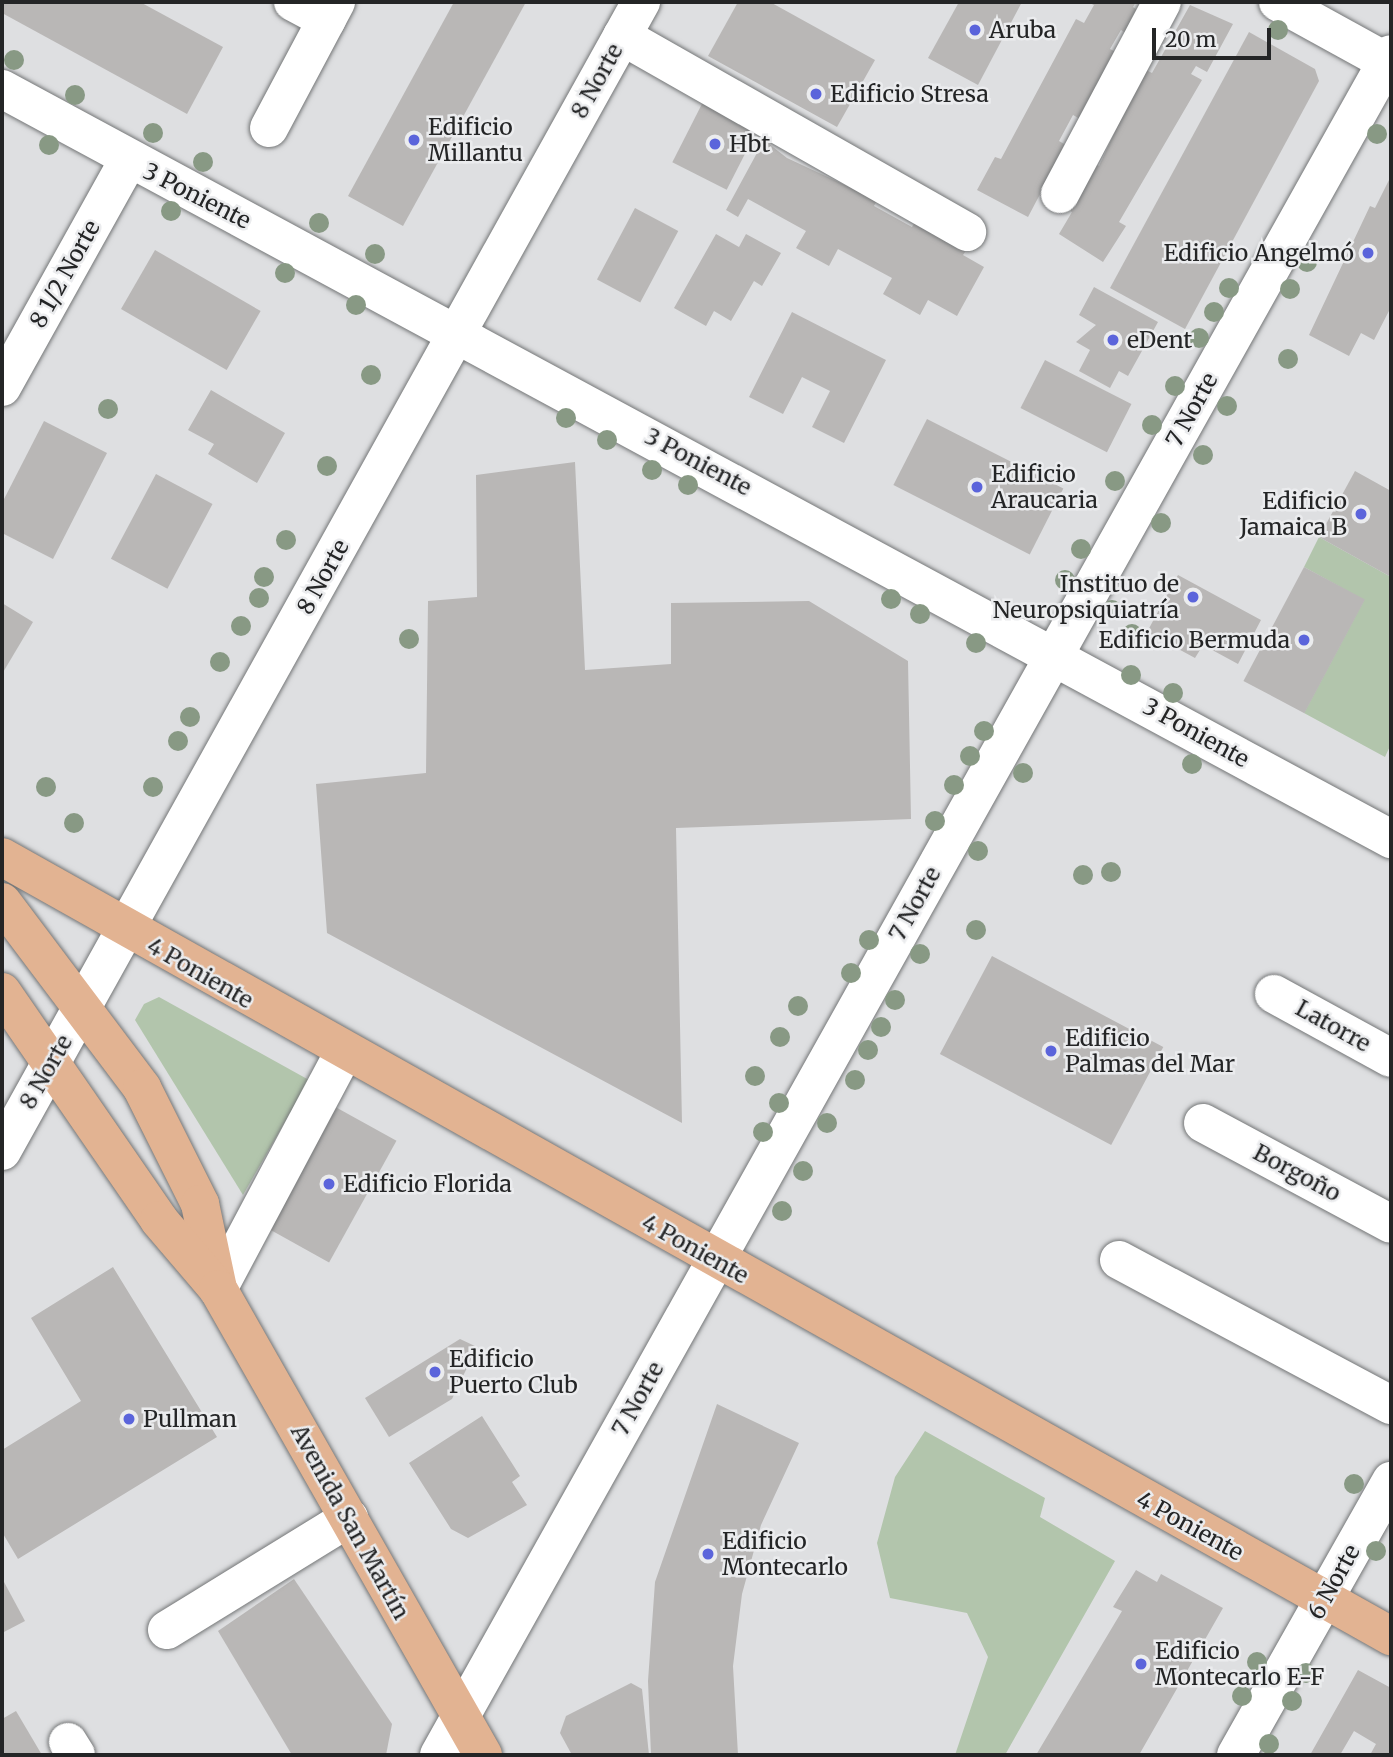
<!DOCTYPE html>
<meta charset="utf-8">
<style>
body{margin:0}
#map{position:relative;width:1393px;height:1757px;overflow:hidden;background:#dedfe1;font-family:Merriweather,serif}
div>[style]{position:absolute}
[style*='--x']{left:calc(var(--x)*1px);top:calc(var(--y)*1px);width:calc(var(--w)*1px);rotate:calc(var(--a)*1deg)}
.green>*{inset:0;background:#b2c5ac}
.building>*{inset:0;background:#b9b7b6;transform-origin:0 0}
.roads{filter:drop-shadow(0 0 2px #747677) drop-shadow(0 0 2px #747677)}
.minor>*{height:38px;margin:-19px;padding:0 19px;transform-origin:19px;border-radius:19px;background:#fff}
.major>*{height:38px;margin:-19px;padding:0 19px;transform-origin:19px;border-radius:19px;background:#e2b392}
.trees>*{width:20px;height:20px;margin:-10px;border-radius:50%;background:#889984}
.dots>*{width:19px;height:19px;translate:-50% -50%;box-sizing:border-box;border:4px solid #ebecee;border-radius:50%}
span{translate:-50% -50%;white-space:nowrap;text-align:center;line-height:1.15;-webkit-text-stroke:5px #ebecee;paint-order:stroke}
.poi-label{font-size:23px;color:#242526}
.left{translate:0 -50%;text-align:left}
.right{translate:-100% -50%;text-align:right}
.street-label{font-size:23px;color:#242526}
.frame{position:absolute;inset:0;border:4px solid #242526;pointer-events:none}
.scale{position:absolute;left:1152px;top:28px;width:119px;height:32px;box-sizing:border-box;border:4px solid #242526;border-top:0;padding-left:9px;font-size:21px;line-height:24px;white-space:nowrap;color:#242526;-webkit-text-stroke:5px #ebecee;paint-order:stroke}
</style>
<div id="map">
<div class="green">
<div style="clip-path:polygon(1319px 537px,1391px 577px,1391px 744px,1385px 757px,1304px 713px,1364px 600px,1304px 567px)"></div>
<div style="clip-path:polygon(159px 997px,309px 1080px,243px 1195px,135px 1020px,144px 1004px)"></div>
<div style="clip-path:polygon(925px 1431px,1045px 1498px,1040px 1517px,1115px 1561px,1005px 1755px,955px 1755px,988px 1657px,967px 1613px,890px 1598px,877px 1543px,895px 1477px)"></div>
</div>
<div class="building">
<div style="clip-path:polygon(2px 2px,140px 2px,223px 47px,187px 114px,2px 13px)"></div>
<div style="clip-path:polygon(454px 2px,526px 2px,403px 226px,348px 196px)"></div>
<div style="clip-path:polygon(738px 2px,770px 2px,875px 60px,837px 127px,708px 56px)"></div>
<div style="clip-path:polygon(959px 2px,1022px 2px,978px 85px,928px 58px)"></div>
<div style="clip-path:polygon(1087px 2px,1136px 2px,1133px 7px,1140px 12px,1127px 34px,1121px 30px,1110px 49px,1118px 53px,1080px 119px,1073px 115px,1059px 141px,1066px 145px,1028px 217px,977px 190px,995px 157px,1001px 159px,1076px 19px,1084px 23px,1094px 5px)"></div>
<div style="clip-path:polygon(1190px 5px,1233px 24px,1207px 72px,1196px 66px,1191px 74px,1202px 80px,1119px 222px,1126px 226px,1103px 262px,1059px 234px,1072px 212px,1065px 208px,1092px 162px,1099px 166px,1144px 69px,1152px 73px)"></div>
<div style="clip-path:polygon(1249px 32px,1315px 69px,1319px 81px,1185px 329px,1110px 288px)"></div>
<div style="left:705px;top:98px;width:61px;height:72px;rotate:27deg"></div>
<div style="clip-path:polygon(764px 140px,787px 158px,877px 200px,874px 206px,912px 227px,916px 220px,967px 249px,963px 255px,984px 267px,957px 316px,928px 300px,920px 315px,883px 294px,892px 278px,838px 249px,829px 266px,796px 248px,806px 231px,748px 199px,738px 217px,726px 210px)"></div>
<div style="clip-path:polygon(1391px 176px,1391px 307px,1374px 340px,1361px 333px,1349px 356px,1309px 335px,1370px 206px,1375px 208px)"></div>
<div style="left:635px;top:208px;width:49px;height:81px;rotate:28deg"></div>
<div style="clip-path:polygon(716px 234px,739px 247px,746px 234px,781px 253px,762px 286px,754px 281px,731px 321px,714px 311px,706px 326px,674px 308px)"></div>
<div style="left:155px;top:250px;width:122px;height:68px;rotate:30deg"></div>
<div style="clip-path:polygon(1094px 287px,1158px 322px,1128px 376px,1119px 371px,1110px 388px,1079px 371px,1090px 350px,1076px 342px,1096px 325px,1079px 315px)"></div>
<div style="clip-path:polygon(792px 312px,886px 360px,844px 443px,812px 427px,830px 391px,802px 377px,783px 414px,749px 397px)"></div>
<div style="left:1045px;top:360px;width:97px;height:54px;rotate:27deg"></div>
<div style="clip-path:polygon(211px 390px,285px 433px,257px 483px,208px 454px,214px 444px,188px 430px)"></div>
<div style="left:927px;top:419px;width:153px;height:74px;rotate:27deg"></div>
<div style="clip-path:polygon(44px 421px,107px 453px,53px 559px,2px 533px,2px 503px)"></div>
<div style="clip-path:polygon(575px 462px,585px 670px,671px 664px,671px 603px,809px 601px,908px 661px,911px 819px,676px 828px,682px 1123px,327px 933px,316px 784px,426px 773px,428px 601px,477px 597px,476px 475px)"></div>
<div style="clip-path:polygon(1355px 471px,1391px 491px,1391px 577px,1319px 537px)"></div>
<div style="left:156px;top:474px;width:64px;height:96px;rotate:28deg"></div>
<div style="left:1304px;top:567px;width:69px;height:129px;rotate:28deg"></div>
<div style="clip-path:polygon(1178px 575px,1261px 620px,1238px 664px,1203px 645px,1195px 658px,1147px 632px)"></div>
<div style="clip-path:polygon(2px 603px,33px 622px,2px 674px)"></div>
<div style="left:992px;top:956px;width:194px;height:111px;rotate:28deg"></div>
<div style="left:330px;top:1104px;width:76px;height:139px;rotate:29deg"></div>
<div style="clip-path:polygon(113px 1267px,217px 1437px,18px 1559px,2px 1532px,2px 1450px,81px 1401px,31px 1318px)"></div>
<div style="clip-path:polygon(460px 1339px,477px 1347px,452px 1399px,389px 1437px,365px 1398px)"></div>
<div style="clip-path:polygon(717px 1404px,799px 1443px,761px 1525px,742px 1594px,733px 1666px,738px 1755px,651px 1755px,648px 1681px,655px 1582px)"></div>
<div style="clip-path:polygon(482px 1416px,520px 1476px,512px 1482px,527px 1505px,468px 1538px,451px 1529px,409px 1463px)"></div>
<div style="clip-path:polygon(1136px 1570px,1157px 1582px,1161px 1574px,1223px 1608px,1139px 1755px,1036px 1755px,1122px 1611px,1113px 1607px)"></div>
<div style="clip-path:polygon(294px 1579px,392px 1724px,386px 1755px,292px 1755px,218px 1631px)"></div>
<div style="clip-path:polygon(4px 1582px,25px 1621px,2px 1633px,2px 1583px)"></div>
<div style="clip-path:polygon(1358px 1670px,1391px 1688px,1391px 1755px,1370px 1755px,1376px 1744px,1354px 1731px,1340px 1755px,1310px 1755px)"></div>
<div style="clip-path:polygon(631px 1683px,642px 1689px,649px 1755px,572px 1755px,560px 1733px,566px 1716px)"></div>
<div style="clip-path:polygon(16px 1711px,42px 1755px,2px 1755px,2px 1719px)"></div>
</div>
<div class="roads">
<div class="minor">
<div style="--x:293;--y:2;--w:38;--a:28"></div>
<div style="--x:1278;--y:2;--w:129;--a:28.8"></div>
<div style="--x:622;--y:36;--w:397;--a:29.6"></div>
<div style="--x:2;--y:89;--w:1579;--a:28.37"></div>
<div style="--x:269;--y:128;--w:143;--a:-62"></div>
<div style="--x:1060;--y:194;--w:217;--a:-62"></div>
<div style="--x:2;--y:387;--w:259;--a:-60.9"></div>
<div style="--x:1274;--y:994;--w:133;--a:28.7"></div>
<div style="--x:1203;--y:1123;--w:213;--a:28.2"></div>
<div style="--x:2;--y:1151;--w:1315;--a:-60.92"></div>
<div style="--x:1119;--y:1260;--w:308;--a:28.1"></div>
<div style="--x:218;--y:1289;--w:266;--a:-62"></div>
<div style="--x:167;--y:1630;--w:214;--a:-31.6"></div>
<div style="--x:68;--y:1742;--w:15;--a:58"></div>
<div style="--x:439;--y:1755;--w:1949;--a:-60.77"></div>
<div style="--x:1236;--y:1755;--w:315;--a:-60.5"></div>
</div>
<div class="major">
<div style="--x:2;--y:857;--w:1593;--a:29.29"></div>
<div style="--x:2;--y:902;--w:233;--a:53"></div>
<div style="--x:142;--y:1088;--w:130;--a:63.4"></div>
<div style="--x:200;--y:1204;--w:82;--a:78"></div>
<div style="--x:2;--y:992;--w:277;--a:55.4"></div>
<div style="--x:159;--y:1220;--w:91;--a:49.5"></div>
<div style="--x:218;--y:1289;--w:536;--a:60.37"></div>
</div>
</div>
<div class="trees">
<div style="left:1278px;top:30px"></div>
<div style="left:14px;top:60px"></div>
<div style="left:75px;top:95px"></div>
<div style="left:153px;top:133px"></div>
<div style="left:1377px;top:134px"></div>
<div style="left:49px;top:145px"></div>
<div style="left:203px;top:162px"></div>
<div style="left:171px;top:211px"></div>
<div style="left:319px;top:223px"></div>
<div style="left:375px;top:254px"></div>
<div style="left:1307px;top:262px"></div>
<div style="left:285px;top:273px"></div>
<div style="left:1229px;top:288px"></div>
<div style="left:1290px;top:289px"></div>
<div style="left:356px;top:305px"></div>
<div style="left:1214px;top:312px"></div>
<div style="left:1199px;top:338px"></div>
<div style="left:1288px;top:359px"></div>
<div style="left:371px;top:375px"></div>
<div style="left:1175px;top:386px"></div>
<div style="left:1227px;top:406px"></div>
<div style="left:108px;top:409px"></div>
<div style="left:566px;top:418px"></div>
<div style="left:1152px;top:425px"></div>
<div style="left:607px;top:440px"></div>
<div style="left:1203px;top:455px"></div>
<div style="left:327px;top:466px"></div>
<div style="left:652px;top:470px"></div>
<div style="left:1115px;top:481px"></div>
<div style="left:688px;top:485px"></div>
<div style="left:1161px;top:523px"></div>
<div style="left:286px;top:540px"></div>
<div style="left:1081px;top:549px"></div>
<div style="left:264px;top:577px"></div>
<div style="left:1065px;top:580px"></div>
<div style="left:259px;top:598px"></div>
<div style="left:891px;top:599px"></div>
<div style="left:1112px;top:610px"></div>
<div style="left:920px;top:614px"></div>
<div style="left:241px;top:626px"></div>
<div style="left:1132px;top:634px"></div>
<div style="left:409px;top:639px"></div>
<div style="left:976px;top:643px"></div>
<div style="left:220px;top:662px"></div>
<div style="left:1131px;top:675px"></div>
<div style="left:1173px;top:693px"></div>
<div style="left:190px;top:717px"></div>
<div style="left:984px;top:731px"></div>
<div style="left:178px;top:741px"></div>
<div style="left:970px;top:756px"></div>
<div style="left:1192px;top:764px"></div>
<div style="left:1023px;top:773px"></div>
<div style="left:954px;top:785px"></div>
<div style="left:46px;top:787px"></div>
<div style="left:153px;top:787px"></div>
<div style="left:935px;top:821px"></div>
<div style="left:74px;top:823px"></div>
<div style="left:978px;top:851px"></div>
<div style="left:1111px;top:872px"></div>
<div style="left:1083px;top:875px"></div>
<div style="left:976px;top:930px"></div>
<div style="left:869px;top:940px"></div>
<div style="left:920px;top:954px"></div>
<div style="left:851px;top:973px"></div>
<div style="left:895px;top:1000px"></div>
<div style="left:798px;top:1006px"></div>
<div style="left:881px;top:1027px"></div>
<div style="left:780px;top:1037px"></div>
<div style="left:868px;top:1050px"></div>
<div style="left:755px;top:1076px"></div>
<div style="left:855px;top:1080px"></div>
<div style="left:779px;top:1103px"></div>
<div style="left:827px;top:1123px"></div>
<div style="left:763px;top:1132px"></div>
<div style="left:803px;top:1171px"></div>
<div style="left:782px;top:1211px"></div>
<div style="left:1354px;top:1484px"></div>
<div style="left:1376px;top:1551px"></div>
<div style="left:1257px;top:1662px"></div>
<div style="left:1306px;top:1673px"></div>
<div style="left:1242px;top:1696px"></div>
<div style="left:1292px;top:1701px"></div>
<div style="left:1269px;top:1744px"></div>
</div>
<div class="dots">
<div style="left:975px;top:30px;background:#5b64db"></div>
<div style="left:816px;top:94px;background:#5b64db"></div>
<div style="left:414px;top:140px;background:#5b64db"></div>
<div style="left:715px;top:144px;background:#5b64db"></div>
<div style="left:1368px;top:253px;background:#5b64db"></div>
<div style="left:1113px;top:340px;background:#5b64db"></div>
<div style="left:977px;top:487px;background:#5b64db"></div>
<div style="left:1361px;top:514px;background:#5b64db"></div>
<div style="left:1193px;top:597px;background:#5b64db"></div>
<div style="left:1304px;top:640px;background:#5b64db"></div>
<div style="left:1051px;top:1051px;background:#5b64db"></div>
<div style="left:329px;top:1184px;background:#5b64db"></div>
<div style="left:435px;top:1372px;background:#5b64db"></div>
<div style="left:129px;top:1419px;background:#5b64db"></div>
<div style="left:708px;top:1554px;background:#5b64db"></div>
<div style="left:1141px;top:1664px;background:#5b64db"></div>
</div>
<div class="poi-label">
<span class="left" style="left:989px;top:30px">Aruba</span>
<span class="left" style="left:830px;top:94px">Edificio Stresa</span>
<span class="left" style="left:428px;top:140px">Edificio<br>Millantu</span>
<span class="left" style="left:729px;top:144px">Hbt</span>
<span class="right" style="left:1354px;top:253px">Edificio Angelmó</span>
<span class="left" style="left:1127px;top:340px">eDent</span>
<span class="left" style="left:991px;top:487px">Edificio<br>Araucaria</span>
<span class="right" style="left:1347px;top:514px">Edificio<br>Jamaica B</span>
<span class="right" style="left:1179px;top:597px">Instituo de<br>Neuropsiquiatría</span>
<span class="right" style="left:1290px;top:640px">Edificio Bermuda</span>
<span class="left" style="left:1065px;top:1051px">Edificio<br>Palmas del Mar</span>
<span class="left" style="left:343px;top:1184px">Edificio Florida</span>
<span class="left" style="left:449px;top:1372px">Edificio<br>Puerto Club</span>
<span class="left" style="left:143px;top:1419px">Pullman</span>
<span class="left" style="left:722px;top:1554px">Edificio<br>Montecarlo</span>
<span class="left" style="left:1155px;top:1664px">Edificio<br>Montecarlo E-F</span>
</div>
<div class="street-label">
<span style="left:597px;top:81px;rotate:-61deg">8 Norte</span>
<span style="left:197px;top:196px;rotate:27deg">3 Poniente</span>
<span style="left:65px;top:274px;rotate:-61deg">8 1/2 Norte</span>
<span style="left:1192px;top:410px;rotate:-61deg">7 Norte</span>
<span style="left:698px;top:462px;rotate:28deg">3 Poniente</span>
<span style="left:323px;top:577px;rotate:-61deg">8 Norte</span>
<span style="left:1196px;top:733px;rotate:29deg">3 Poniente</span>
<span style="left:915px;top:904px;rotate:-61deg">7 Norte</span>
<span style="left:200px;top:973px;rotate:30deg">4 Poniente</span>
<span style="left:1333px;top:1026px;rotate:29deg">Latorre</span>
<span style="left:46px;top:1072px;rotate:-60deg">8 Norte</span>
<span style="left:1297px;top:1173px;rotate:28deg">Borgoño</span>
<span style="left:695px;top:1249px;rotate:29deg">4 Poniente</span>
<span style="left:638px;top:1399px;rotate:-61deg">7 Norte</span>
<span style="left:350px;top:1522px;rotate:61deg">Avenida San Martín</span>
<span style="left:1190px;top:1526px;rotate:29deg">4 Poniente</span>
<span style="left:1334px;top:1582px;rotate:-61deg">6 Norte</span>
</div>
<div class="frame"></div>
<div class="scale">20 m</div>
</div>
